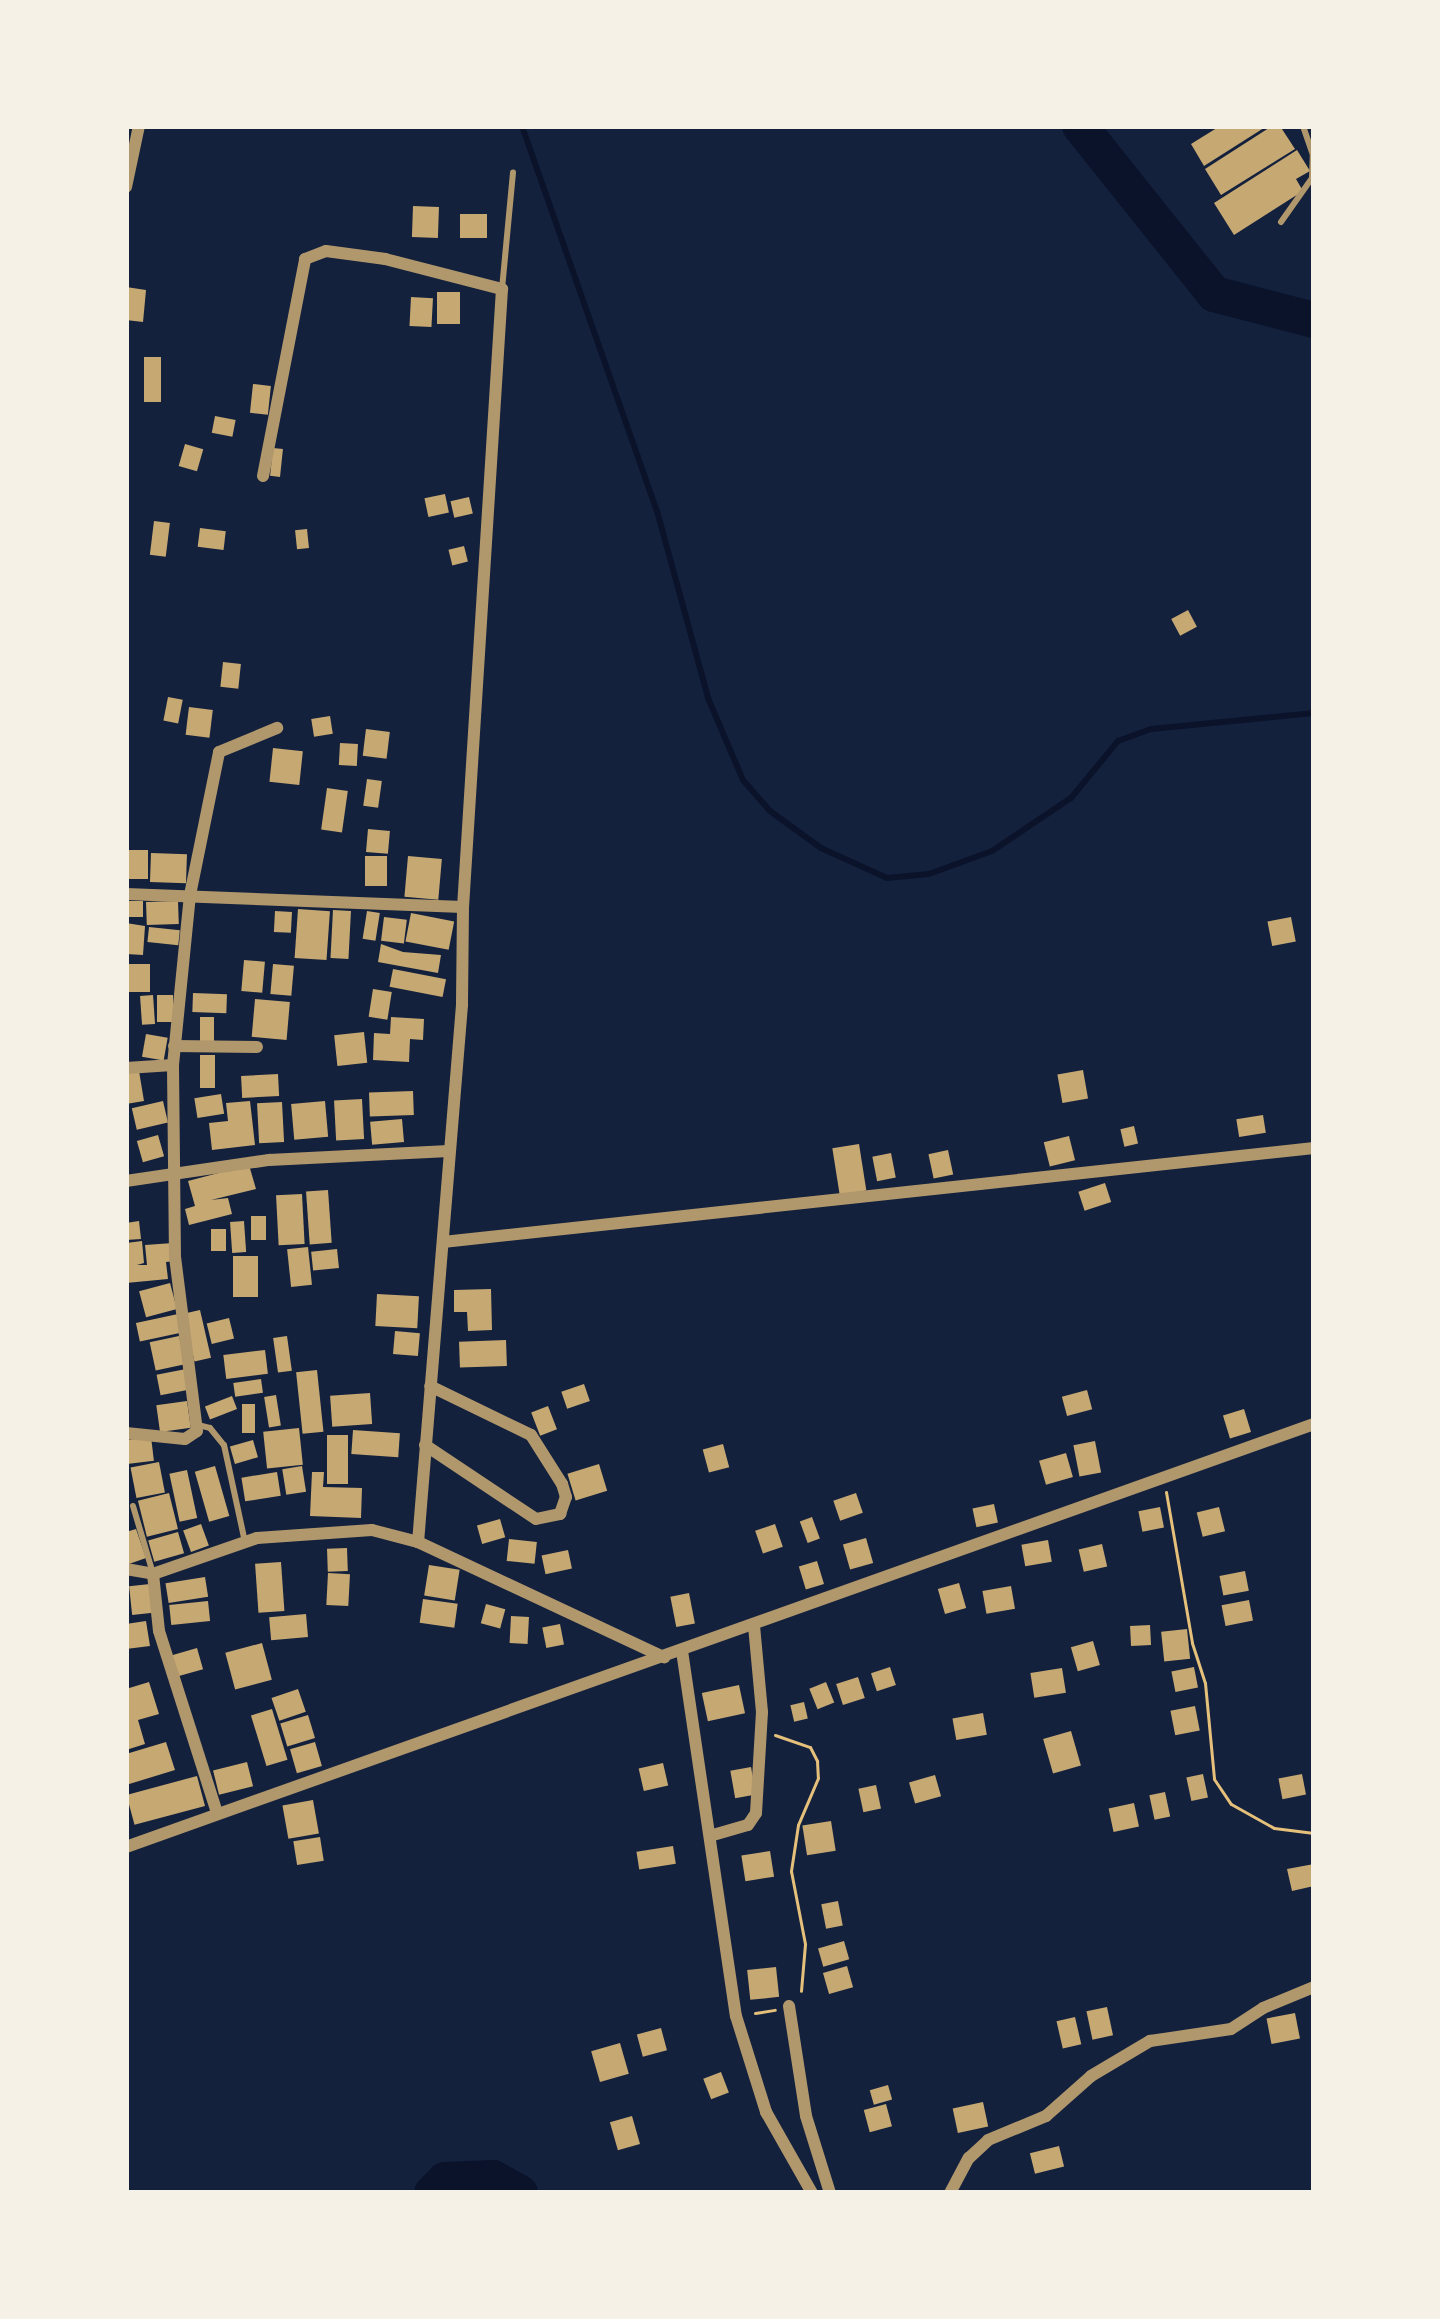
<!DOCTYPE html>
<style>
body{margin:0}
#map{position:relative;width:1440px;height:2319px;overflow:hidden;background:#14213d;font-family:"Roboto Serif",serif}
div>[style]{position:absolute}
[style*='--x']{left:calc(var(--x)*1px);top:calc(var(--y)*1px);width:calc(var(--w)*1px);rotate:calc(var(--a)*1deg)}
.stream>*{height:6px;margin:-3px;padding:0 3px;transform-origin:3px;border-radius:3px;background:#0b132b}
.river>*{height:36px;margin:-18px;padding:0 18px;transform-origin:18px;border-radius:18px;background:#0b132b}
.building>*{inset:0;background:#c6a872;transform-origin:0 0}
.path>*{height:3px;margin:-1.5px;padding:0 1.5px;transform-origin:1.5px;border-radius:1.5px;background:#e5c07b}
.service>*{height:6px;margin:-3px;padding:0 3px;transform-origin:3px;border-radius:3px;background:#b1986c}
.minor>*{height:12px;margin:-6px;padding:0 6px;transform-origin:6px;border-radius:6px;background:#b1986c}
span{translate:-50% -50%;white-space:nowrap;text-align:center;line-height:1.15;-webkit-text-stroke:9px #f6f1e7;paint-order:stroke}
.frame{position:absolute;inset:0;border:129px solid #f6f1e7;pointer-events:none}
</style>
<div id="map">
<div class="stream">
<div style="--x:522;--y:126;--w:408;--a:70.7"></div>
<div style="--x:657;--y:511;--w:194;--a:74.7"></div>
<div style="--x:708;--y:698;--w:89;--a:66.9"></div>
<div style="--x:743;--y:780;--w:41;--a:48.9"></div>
<div style="--x:770;--y:811;--w:63;--a:36"></div>
<div style="--x:821;--y:848;--w:72;--a:24.4"></div>
<div style="--x:887;--y:878;--w:42;--a:-5.4"></div>
<div style="--x:929;--y:874;--w:67;--a:-20.1"></div>
<div style="--x:992;--y:851;--w:95;--a:-33.9"></div>
<div style="--x:1071;--y:798;--w:74;--a:-50.5"></div>
<div style="--x:1118;--y:741;--w:35;--a:-20"></div>
<div style="--x:1151;--y:729;--w:164;--a:-5.6"></div>
</div>
<div class="river">
<div style="--x:1080;--y:126;--w:215;--a:51.4"></div>
<div style="--x:1214;--y:294;--w:103;--a:14.6"></div>
<div style="--x:432;--y:2193;--w:18;--a:-45"></div>
<div style="--x:445;--y:2180;--w:48;--a:-2.4"></div>
<div style="--x:493;--y:2178;--w:31;--a:29"></div>
</div>
<div class="building">
<div style="clip-path:polygon(1220px 126px,1267px 126px,1204px 166px,1191px 144px)"></div>
<div style="clip-path:polygon(1272px 126px,1280px 126px,1295px 149px,1221px 195px,1205px 169px)"></div>
<div style="clip-path:polygon(1297px 150px,1310px 171px,1296px 179px,1303px 191px,1234px 235px,1214px 203px)"></div>
<div style="left:413px;top:206px;width:26px;height:31px;rotate:2deg"></div>
<div style="left:460px;top:214px;width:27px;height:24px"></div>
<div style="clip-path:polygon(126px 287px,146px 290px,143px 322px,126px 320px)"></div>
<div style="left:437px;top:292px;width:23px;height:32px"></div>
<div style="left:411px;top:297px;width:22px;height:29px;rotate:3deg"></div>
<div style="left:144px;top:357px;width:17px;height:45px"></div>
<div style="left:253px;top:384px;width:18px;height:29px;rotate:6deg"></div>
<div style="left:215px;top:416px;width:21px;height:17px;rotate:11deg"></div>
<div style="left:185px;top:444px;width:19px;height:23px;rotate:16deg"></div>
<div style="left:273px;top:448px;width:10px;height:28px;rotate:6deg"></div>
<div style="left:445px;top:494px;width:19px;height:21px;rotate:78deg"></div>
<div style="left:469px;top:497px;width:17px;height:19px;rotate:77deg"></div>
<div style="left:154px;top:521px;width:16px;height:34px;rotate:7deg"></div>
<div style="left:200px;top:528px;width:26px;height:19px;rotate:7deg"></div>
<div style="left:307px;top:529px;width:19px;height:12px;rotate:84deg"></div>
<div style="left:464px;top:546px;width:16px;height:16px;rotate:76deg"></div>
<div style="left:1188px;top:610px;width:19px;height:19px;rotate:62deg"></div>
<div style="left:223px;top:662px;width:18px;height:25px;rotate:6deg"></div>
<div style="left:168px;top:697px;width:15px;height:24px;rotate:11deg"></div>
<div style="left:189px;top:707px;width:24px;height:28px;rotate:7deg"></div>
<div style="left:330px;top:716px;width:18px;height:19px;rotate:81deg"></div>
<div style="left:366px;top:729px;width:24px;height:27px;rotate:7deg"></div>
<div style="left:340px;top:743px;width:18px;height:22px;rotate:3deg"></div>
<div style="left:273px;top:748px;width:30px;height:34px;rotate:6deg"></div>
<div style="left:367px;top:779px;width:15px;height:27px;rotate:8deg"></div>
<div style="left:327px;top:788px;width:21px;height:42px;rotate:8deg"></div>
<div style="left:368px;top:829px;width:22px;height:23px;rotate:5deg"></div>
<div style="left:128px;top:850px;width:20px;height:29px"></div>
<div style="left:151px;top:853px;width:36px;height:29px;rotate:2deg"></div>
<div style="left:365px;top:856px;width:22px;height:30px"></div>
<div style="left:408px;top:856px;width:34px;height:41px;rotate:5deg"></div>
<div style="left:126px;top:901px;width:17px;height:16px"></div>
<div style="left:178px;top:901px;width:23px;height:32px;rotate:88deg"></div>
<div style="left:298px;top:909px;width:32px;height:49px;rotate:4deg"></div>
<div style="left:333px;top:910px;width:18px;height:48px;rotate:3deg"></div>
<div style="left:275px;top:911px;width:17px;height:21px;rotate:3deg"></div>
<div style="left:367px;top:911px;width:13px;height:28px;rotate:9deg"></div>
<div style="left:411px;top:913px;width:44px;height:29px;rotate:11deg"></div>
<div style="left:384px;top:917px;width:23px;height:24px;rotate:7deg"></div>
<div style="left:1291px;top:917px;width:25px;height:24px;rotate:79deg"></div>
<div style="clip-path:polygon(126px 923px,145px 926px,143px 955px,126px 954px)"></div>
<div style="left:149px;top:927px;width:31px;height:15px;rotate:6deg"></div>
<div style="clip-path:polygon(381px 944px,403px 952px,441px 955px,438px 973px,378px 962px)"></div>
<div style="left:244px;top:960px;width:21px;height:31px;rotate:5deg"></div>
<div style="left:126px;top:964px;width:24px;height:28px"></div>
<div style="left:273px;top:964px;width:21px;height:30px;rotate:5deg"></div>
<div style="left:393px;top:969px;width:54px;height:18px;rotate:11deg"></div>
<div style="left:373px;top:989px;width:19px;height:28px;rotate:9deg"></div>
<div style="left:193px;top:993px;width:34px;height:19px;rotate:2deg"></div>
<div style="left:153px;top:995px;width:29px;height:13px;rotate:86deg"></div>
<div style="left:173px;top:995px;width:27px;height:16px;rotate:90deg"></div>
<div style="left:255px;top:999px;width:35px;height:38px;rotate:5deg"></div>
<div style="left:200px;top:1017px;width:14px;height:24px"></div>
<div style="clip-path:polygon(391px 1017px,424px 1019px,423px 1040px,410px 1039px,409px 1062px,373px 1060px,374px 1033px,390px 1034px)"></div>
<div style="left:364px;top:1032px;width:31px;height:30px;rotate:84deg"></div>
<div style="left:146px;top:1034px;width:22px;height:23px;rotate:10deg"></div>
<div style="left:200px;top:1055px;width:15px;height:33px"></div>
<div style="left:1083px;top:1070px;width:29px;height:26px;rotate:80deg"></div>
<div style="clip-path:polygon(139px 1071px,144px 1101px,126px 1104px,126px 1074px)"></div>
<div style="left:278px;top:1074px;width:22px;height:37px;rotate:87deg"></div>
<div style="left:413px;top:1091px;width:24px;height:44px;rotate:88deg"></div>
<div style="left:221px;top:1094px;width:20px;height:27px;rotate:81deg"></div>
<div style="left:362px;top:1099px;width:40px;height:28px;rotate:87deg"></div>
<div style="left:163px;top:1101px;width:22px;height:32px;rotate:77deg"></div>
<div style="clip-path:polygon(250px 1101px,255px 1145px,212px 1150px,209px 1123px,228px 1121px,226px 1103px)"></div>
<div style="left:325px;top:1101px;width:36px;height:34px;rotate:85deg"></div>
<div style="left:282px;top:1102px;width:40px;height:25px;rotate:87deg"></div>
<div style="left:1263px;top:1115px;width:18px;height:27px;rotate:81deg"></div>
<div style="left:402px;top:1119px;width:23px;height:32px;rotate:85deg"></div>
<div style="left:1134px;top:1126px;width:18px;height:14px;rotate:77deg"></div>
<div style="left:158px;top:1135px;width:22px;height:22px;rotate:74deg"></div>
<div style="left:1069px;top:1136px;width:25px;height:26px;rotate:76deg"></div>
<div style="left:859px;top:1144px;width:47px;height:27px;rotate:81deg"></div>
<div style="left:948px;top:1150px;width:25px;height:20px;rotate:78deg"></div>
<div style="left:891px;top:1153px;width:25px;height:19px;rotate:79deg"></div>
<div style="clip-path:polygon(249px 1165px,256px 1189px,211px 1200px,228px 1198px,232px 1214px,189px 1225px,185px 1209px,195px 1206px,188px 1181px)"></div>
<div style="left:1105px;top:1183px;width:20px;height:28px;rotate:72deg"></div>
<div style="left:328px;top:1190px;width:53px;height:22px;rotate:86deg"></div>
<div style="left:302px;top:1194px;width:50px;height:26px;rotate:87deg"></div>
<div style="left:251px;top:1216px;width:15px;height:24px"></div>
<div style="clip-path:polygon(139px 1221px,141px 1239px,126px 1240px,126px 1223px)"></div>
<div style="left:244px;top:1221px;width:31px;height:14px;rotate:86deg"></div>
<div style="left:211px;top:1229px;width:15px;height:22px"></div>
<div style="clip-path:polygon(142px 1241px,144px 1263px,137px 1265px,147px 1265px,145px 1245px,173px 1243px,175px 1261px,166px 1262px,168px 1279px,126px 1283px,126px 1243px)"></div>
<div style="left:308px;top:1247px;width:38px;height:21px;rotate:84deg"></div>
<div style="left:337px;top:1249px;width:19px;height:26px;rotate:84deg"></div>
<div style="left:233px;top:1256px;width:25px;height:41px"></div>
<div style="left:170px;top:1283px;width:27px;height:32px;rotate:75deg"></div>
<div style="clip-path:polygon(491px 1289px,492px 1330px,468px 1331px,467px 1312px,454px 1312px,454px 1290px)"></div>
<div style="left:377px;top:1294px;width:42px;height:32px;rotate:3deg"></div>
<div style="left:200px;top:1310px;width:49px;height:17px;rotate:77deg"></div>
<div style="left:178px;top:1314px;width:19px;height:43px;rotate:78deg"></div>
<div style="left:229px;top:1318px;width:21px;height:23px;rotate:76deg"></div>
<div style="left:395px;top:1331px;width:25px;height:23px;rotate:5deg"></div>
<div style="left:179px;top:1336px;width:29px;height:30px;rotate:78deg"></div>
<div style="left:287px;top:1336px;width:35px;height:14px;rotate:82deg"></div>
<div style="left:506px;top:1340px;width:26px;height:47px;rotate:88deg"></div>
<div style="left:265px;top:1350px;width:24px;height:42px;rotate:83deg"></div>
<div style="left:186px;top:1369px;width:21px;height:30px;rotate:79deg"></div>
<div style="left:317px;top:1370px;width:62px;height:21px;rotate:84deg"></div>
<div style="left:261px;top:1379px;width:14px;height:28px;rotate:82deg"></div>
<div style="left:584px;top:1384px;width:18px;height:24px;rotate:71deg"></div>
<div style="left:1087px;top:1390px;width:20px;height:26px;rotate:75deg"></div>
<div style="left:370px;top:1393px;width:31px;height:40px;rotate:86deg"></div>
<div style="left:276px;top:1395px;width:31px;height:12px;rotate:81deg"></div>
<div style="left:232px;top:1396px;width:14px;height:29px;rotate:69deg"></div>
<div style="left:187px;top:1401px;width:27px;height:31px;rotate:82deg"></div>
<div style="left:242px;top:1404px;width:13px;height:29px"></div>
<div style="left:548px;top:1406px;width:25px;height:18px;rotate:69deg"></div>
<div style="left:1244px;top:1409px;width:24px;height:22px;rotate:73deg"></div>
<div style="left:299px;top:1428px;width:37px;height:36px;rotate:84deg"></div>
<div style="left:353px;top:1430px;width:47px;height:24px;rotate:4deg"></div>
<div style="left:327px;top:1435px;width:21px;height:49px"></div>
<div style="left:151px;top:1437px;width:24px;height:25px;rotate:83deg"></div>
<div style="left:253px;top:1440px;width:18px;height:24px;rotate:74deg"></div>
<div style="left:1095px;top:1441px;width:32px;height:22px;rotate:79deg"></div>
<div style="left:723px;top:1444px;width:24px;height:21px;rotate:75deg"></div>
<div style="left:1066px;top:1453px;width:25px;height:28px;rotate:74deg"></div>
<div style="left:159px;top:1462px;width:31px;height:29px;rotate:79deg"></div>
<div style="left:599px;top:1464px;width:28px;height:33px;rotate:73deg"></div>
<div style="left:215px;top:1466px;width:52px;height:21px;rotate:74deg"></div>
<div style="left:302px;top:1466px;width:26px;height:20px;rotate:81deg"></div>
<div style="left:187px;top:1470px;width:49px;height:18px;rotate:78deg"></div>
<div style="left:277px;top:1472px;width:24px;height:36px;rotate:81deg"></div>
<div style="clip-path:polygon(312px 1472px,324px 1472px,323px 1487px,362px 1488px,361px 1518px,310px 1516px)"></div>
<div style="left:169px;top:1493px;width:37px;height:32px;rotate:76deg"></div>
<div style="left:856px;top:1493px;width:21px;height:24px;rotate:71deg"></div>
<div style="left:994px;top:1504px;width:19px;height:22px;rotate:78deg"></div>
<div style="left:1160px;top:1507px;width:21px;height:22px;rotate:79deg"></div>
<div style="left:1219px;top:1507px;width:25px;height:23px;rotate:76deg"></div>
<div style="left:812px;top:1517px;width:23px;height:13px;rotate:70deg"></div>
<div style="left:500px;top:1519px;width:19px;height:24px;rotate:74deg"></div>
<div style="left:201px;top:1524px;width:23px;height:19px;rotate:70deg"></div>
<div style="left:775px;top:1524px;width:24px;height:21px;rotate:71deg"></div>
<div style="clip-path:polygon(136px 1529px,146px 1558px,129px 1564px,126px 1532px)"></div>
<div style="left:178px;top:1532px;width:22px;height:31px;rotate:74deg"></div>
<div style="left:866px;top:1538px;width:26px;height:24px;rotate:74deg"></div>
<div style="left:509px;top:1539px;width:28px;height:22px;rotate:6deg"></div>
<div style="left:1048px;top:1540px;width:22px;height:27px;rotate:80deg"></div>
<div style="left:1102px;top:1544px;width:23px;height:24px;rotate:77deg"></div>
<div style="left:347px;top:1548px;width:23px;height:20px;rotate:88deg"></div>
<div style="left:568px;top:1550px;width:19px;height:27px;rotate:78deg"></div>
<div style="left:817px;top:1561px;width:24px;height:19px;rotate:73deg"></div>
<div style="left:281px;top:1562px;width:49px;height:26px;rotate:86deg"></div>
<div style="left:429px;top:1565px;width:31px;height:31px;rotate:9deg"></div>
<div style="left:1245px;top:1571px;width:20px;height:26px;rotate:79deg"></div>
<div style="left:328px;top:1573px;width:22px;height:32px;rotate:3deg"></div>
<div style="left:205px;top:1577px;width:20px;height:40px;rotate:81deg"></div>
<div style="left:959px;top:1583px;width:26px;height:22px;rotate:74deg"></div>
<div style="left:150px;top:1584px;width:29px;height:21px;rotate:84deg"></div>
<div style="left:1011px;top:1586px;width:23px;height:29px;rotate:80deg"></div>
<div style="left:689px;top:1593px;width:31px;height:19px;rotate:79deg"></div>
<div style="left:423px;top:1599px;width:35px;height:24px;rotate:8deg"></div>
<div style="left:1249px;top:1600px;width:21px;height:28px;rotate:79deg"></div>
<div style="left:208px;top:1601px;width:20px;height:39px;rotate:84deg"></div>
<div style="left:486px;top:1604px;width:20px;height:20px;rotate:15deg"></div>
<div style="left:306px;top:1614px;width:23px;height:37px;rotate:85deg"></div>
<div style="left:511px;top:1616px;width:18px;height:27px;rotate:3deg"></div>
<div style="clip-path:polygon(146px 1621px,150px 1646px,126px 1649px,126px 1624px)"></div>
<div style="left:560px;top:1624px;width:21px;height:18px;rotate:79deg"></div>
<div style="left:1150px;top:1625px;width:20px;height:20px;rotate:87deg"></div>
<div style="left:1187px;top:1629px;width:30px;height:26px;rotate:84deg"></div>
<div style="left:1093px;top:1641px;width:25px;height:23px;rotate:74deg"></div>
<div style="left:262px;top:1643px;width:38px;height:38px;rotate:75deg"></div>
<div style="left:197px;top:1648px;width:22px;height:26px;rotate:74deg"></div>
<div style="left:890px;top:1667px;width:19px;height:20px;rotate:72deg"></div>
<div style="left:1194px;top:1667px;width:21px;height:23px;rotate:79deg"></div>
<div style="left:1062px;top:1668px;width:25px;height:32px;rotate:81deg"></div>
<div style="left:858px;top:1677px;width:22px;height:23px;rotate:72deg"></div>
<div style="clip-path:polygon(149px 1682px,159px 1714px,138px 1720px,145px 1744px,126px 1750px,126px 1689px)"></div>
<div style="left:826px;top:1682px;width:22px;height:18px;rotate:68deg"></div>
<div style="left:739px;top:1685px;width:29px;height:38px;rotate:78deg"></div>
<div style="left:298px;top:1689px;width:24px;height:28px;rotate:71deg"></div>
<div style="left:804px;top:1702px;width:17px;height:14px;rotate:77deg"></div>
<div style="left:1195px;top:1706px;width:25px;height:25px;rotate:79deg"></div>
<div style="left:272px;top:1709px;width:53px;height:22px;rotate:73deg"></div>
<div style="left:983px;top:1713px;width:22px;height:31px;rotate:80deg"></div>
<div style="left:308px;top:1715px;width:24px;height:29px;rotate:73deg"></div>
<div style="left:1071px;top:1731px;width:36px;height:29px;rotate:74deg"></div>
<div style="clip-path:polygon(166px 1742px,175px 1770px,126px 1785px,126px 1754px)"></div>
<div style="left:315px;top:1742px;width:25px;height:26px;rotate:74deg"></div>
<div style="left:247px;top:1762px;width:25px;height:35px;rotate:76deg"></div>
<div style="left:663px;top:1763px;width:23px;height:25px;rotate:77deg"></div>
<div style="left:751px;top:1767px;width:28px;height:21px;rotate:80deg"></div>
<div style="left:1203px;top:1774px;width:24px;height:17px;rotate:78deg"></div>
<div style="left:1302px;top:1774px;width:21px;height:24px;rotate:79deg"></div>
<div style="left:935px;top:1775px;width:22px;height:27px;rotate:74deg"></div>
<div style="left:197px;top:1776px;width:31px;height:73px;rotate:75deg"></div>
<div style="left:876px;top:1785px;width:24px;height:18px;rotate:78deg"></div>
<div style="left:1165px;top:1792px;width:25px;height:16px;rotate:78deg"></div>
<div style="left:313px;top:1800px;width:34px;height:31px;rotate:80deg"></div>
<div style="left:1134px;top:1803px;width:24px;height:26px;rotate:78deg"></div>
<div style="left:831px;top:1821px;width:30px;height:29px;rotate:81deg"></div>
<div style="left:320px;top:1837px;width:24px;height:27px;rotate:81deg"></div>
<div style="left:673px;top:1846px;width:18px;height:37px;rotate:81deg"></div>
<div style="left:770px;top:1851px;width:26px;height:29px;rotate:81deg"></div>
<div style="clip-path:polygon(1314px 1864px,1314px 1886px,1292px 1891px,1287px 1869px)"></div>
<div style="left:838px;top:1901px;width:25px;height:17px;rotate:79deg"></div>
<div style="left:844px;top:1941px;width:19px;height:27px;rotate:74deg"></div>
<div style="left:847px;top:1966px;width:22px;height:25px;rotate:74deg"></div>
<div style="left:776px;top:1967px;width:30px;height:29px;rotate:84deg"></div>
<div style="left:1107px;top:2007px;width:29px;height:21px;rotate:78deg"></div>
<div style="left:1295px;top:2013px;width:26px;height:29px;rotate:79deg"></div>
<div style="left:1075px;top:2017px;width:28px;height:19px;rotate:77deg"></div>
<div style="left:661px;top:2028px;width:23px;height:25px;rotate:75deg"></div>
<div style="left:620px;top:2043px;width:32px;height:30px;rotate:74deg"></div>
<div style="left:721px;top:2072px;width:22px;height:19px;rotate:69deg"></div>
<div style="left:888px;top:2085px;width:15px;height:19px;rotate:74deg"></div>
<div style="left:983px;top:2102px;width:25px;height:31px;rotate:78deg"></div>
<div style="left:886px;top:2104px;width:23px;height:23px;rotate:75deg"></div>
<div style="left:632px;top:2116px;width:29px;height:23px;rotate:74deg"></div>
<div style="left:1059px;top:2146px;width:21px;height:30px;rotate:76deg"></div>
</div>
<div class="path">
<div style="--x:1166;--y:1492;--w:153;--a:80.2"></div>
<div style="--x:1192;--y:1643;--w:42;--a:72"></div>
<div style="--x:1205;--y:1683;--w:96;--a:84.6"></div>
<div style="--x:1214;--y:1779;--w:30;--a:56"></div>
<div style="--x:1231;--y:1804;--w:49;--a:29.2"></div>
<div style="--x:1274;--y:1828;--w:40;--a:7.1"></div>
<div style="--x:775;--y:1735;--w:37;--a:19"></div>
<div style="--x:810;--y:1747;--w:16;--a:63"></div>
<div style="--x:817;--y:1761;--w:17;--a:87"></div>
<div style="--x:818;--y:1778;--w:51;--a:113.1"></div>
<div style="--x:798;--y:1825;--w:47;--a:98.7"></div>
<div style="--x:791;--y:1871;--w:74;--a:79.1"></div>
<div style="--x:805;--y:1944;--w:47;--a:94.9"></div>
<div style="--x:755;--y:2013;--w:20;--a:-9"></div>
</div>
<div class="service">
<div style="--x:1281;--y:222;--w:54;--a:-54.8"></div>
<div style="--x:1312;--y:178;--w:23;--a:-88"></div>
<div style="--x:1313;--y:155;--w:31;--a:-109"></div>
<div style="--x:502;--y:289;--w:117;--a:-84.6"></div>
<div style="--x:198;--y:1425;--w:12;--a:14"></div>
<div style="--x:210;--y:1428;--w:22;--a:51"></div>
<div style="--x:224;--y:1445;--w:99;--a:77.8"></div>
<div style="--x:133;--y:1506;--w:67;--a:73.5"></div>
</div>
<div class="minor">
<div style="--x:126;--y:187;--w:62;--a:-78"></div>
<div style="--x:263;--y:476;--w:221;--a:-79"></div>
<div style="--x:305;--y:259;--w:22;--a:-21"></div>
<div style="--x:326;--y:251;--w:60;--a:7.7"></div>
<div style="--x:385;--y:259;--w:121;--a:14.4"></div>
<div style="--x:502;--y:289;--w:619;--a:93.61"></div>
<div style="--x:126;--y:894;--w:337;--a:2.2"></div>
<div style="--x:463;--y:907;--w:98;--a:90.6"></div>
<div style="--x:462;--y:1005;--w:539;--a:94.68"></div>
<div style="--x:174;--y:1046;--w:83;--a:0.7"></div>
<div style="--x:126;--y:1068;--w:47;--a:-3.7"></div>
<div style="--x:126;--y:1181;--w:145;--a:-8.4"></div>
<div style="--x:269;--y:1160;--w:180;--a:-2.9"></div>
<div style="--x:443;--y:1242;--w:876;--a:-6.16"></div>
<div style="--x:126;--y:1433;--w:59;--a:5.8"></div>
<div style="--x:185;--y:1439;--w:14;--a:-34"></div>
<div style="--x:197;--y:1431;--w:174;--a:-97.2"></div>
<div style="--x:175;--y:1258;--w:193;--a:-90.6"></div>
<div style="--x:173;--y:1065;--w:171;--a:-84.3"></div>
<div style="--x:190;--y:895;--w:146;--a:-78.5"></div>
<div style="--x:219;--y:752;--w:63;--a:-22.5"></div>
<div style="--x:425;--y:1445;--w:133;--a:33.7"></div>
<div style="--x:536;--y:1519;--w:25;--a:-12"></div>
<div style="--x:560;--y:1514;--w:18;--a:-71"></div>
<div style="--x:566;--y:1497;--w:14;--a:-107"></div>
<div style="--x:562;--y:1484;--w:58;--a:-122.3"></div>
<div style="--x:531;--y:1435;--w:112;--a:-154.1"></div>
<div style="--x:126;--y:1569;--w:27;--a:10"></div>
<div style="--x:153;--y:1574;--w:110;--a:-19.1"></div>
<div style="--x:257;--y:1538;--w:115;--a:-4"></div>
<div style="--x:372;--y:1530;--w:48;--a:14.6"></div>
<div style="--x:418;--y:1542;--w:272;--a:25.1"></div>
<div style="--x:153;--y:1574;--w:57;--a:84"></div>
<div style="--x:159;--y:1631;--w:191;--a:72.3"></div>
<div style="--x:682;--y:1651;--w:369;--a:81.6"></div>
<div style="--x:736;--y:2016;--w:101;--a:72.6"></div>
<div style="--x:766;--y:2112;--w:93;--a:60.4"></div>
<div style="--x:713;--y:1835;--w:36;--a:-16"></div>
<div style="--x:748;--y:1825;--w:14;--a:-56"></div>
<div style="--x:756;--y:1813;--w:101;--a:-86.6"></div>
<div style="--x:762;--y:1712;--w:87;--a:-95.3"></div>
<div style="--x:126;--y:1847;--w:1261;--a:-19.6"></div>
<div style="--x:789;--y:2006;--w:111;--a:81.2"></div>
<div style="--x:806;--y:2116;--w:81;--a:72.7"></div>
<div style="--x:950;--y:2193;--w:40;--a:-62"></div>
<div style="--x:969;--y:2158;--w:26;--a:-43"></div>
<div style="--x:988;--y:2140;--w:63;--a:-22.5"></div>
<div style="--x:1046;--y:2116;--w:60;--a:-41.6"></div>
<div style="--x:1091;--y:2076;--w:69;--a:-30.7"></div>
<div style="--x:1150;--y:2041;--w:82;--a:-8.4"></div>
<div style="--x:1231;--y:2029;--w:38;--a:-33"></div>
<div style="--x:1263;--y:2008;--w:55;--a:-22.4"></div>
</div>
<div class="frame"></div>
</div>
